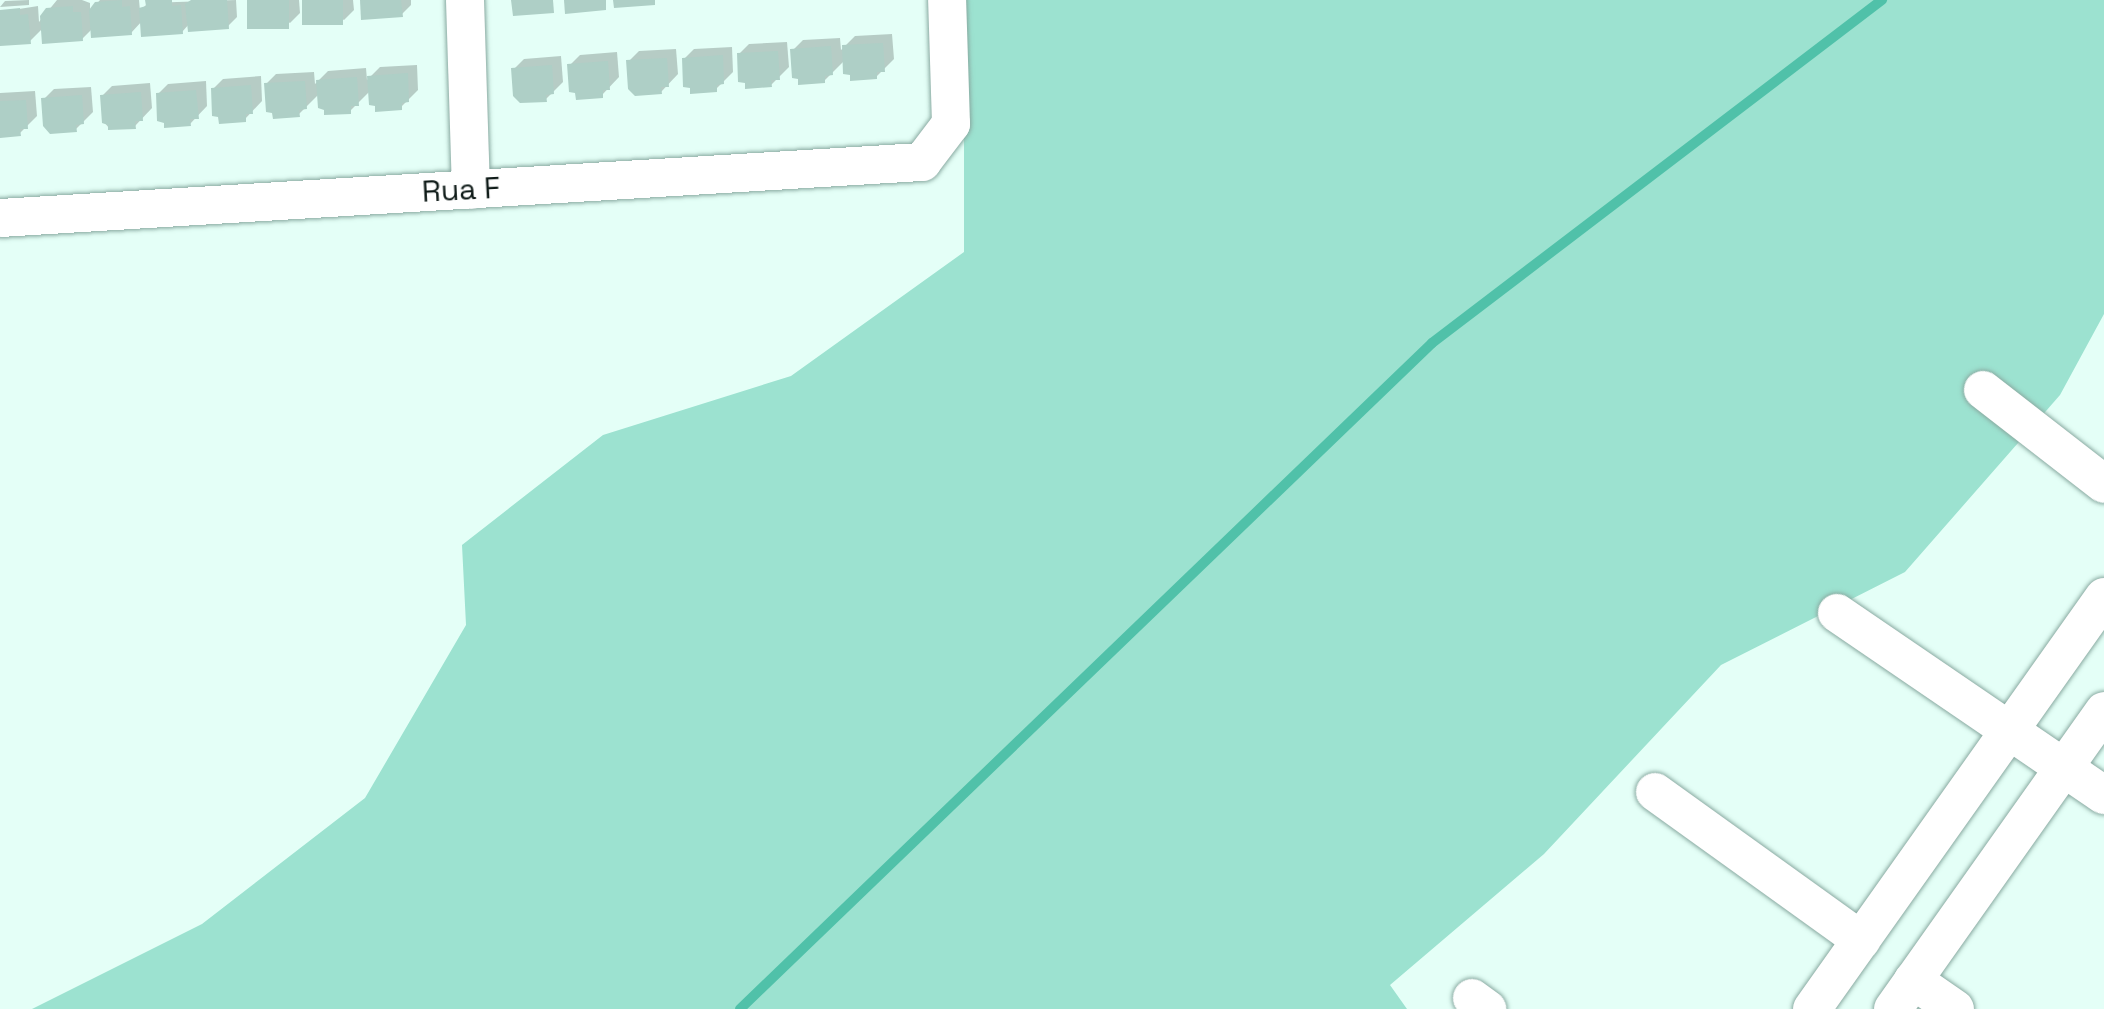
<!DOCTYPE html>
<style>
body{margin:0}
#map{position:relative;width:2104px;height:1009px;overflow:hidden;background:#e4fff7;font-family:"Space Grotesk",sans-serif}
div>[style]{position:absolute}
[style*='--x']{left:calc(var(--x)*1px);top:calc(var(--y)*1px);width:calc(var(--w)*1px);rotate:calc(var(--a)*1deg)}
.green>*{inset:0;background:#9ce2d0}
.shadow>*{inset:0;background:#0003}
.stream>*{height:10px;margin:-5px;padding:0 5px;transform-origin:5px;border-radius:5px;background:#50c1a9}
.building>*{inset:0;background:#aecfc6;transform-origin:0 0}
.roads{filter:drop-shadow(0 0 2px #89aaa1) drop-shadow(0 0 2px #89aaa1)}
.minor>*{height:38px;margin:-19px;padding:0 19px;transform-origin:19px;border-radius:19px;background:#fff}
span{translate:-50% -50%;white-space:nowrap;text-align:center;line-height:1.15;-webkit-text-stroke:8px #fff;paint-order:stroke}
.street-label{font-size:30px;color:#0f1b18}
</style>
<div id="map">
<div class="green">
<div style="clip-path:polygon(964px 0,2104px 0,2104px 314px,2060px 395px,1905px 572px,1721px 665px,1544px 854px,1390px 985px,1407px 1009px,32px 1009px,202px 924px,365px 798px,466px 625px,462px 545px,603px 435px,791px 376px,964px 252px)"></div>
</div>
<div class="shadow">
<div style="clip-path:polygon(29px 0,29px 5px,0 7px,5px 1px)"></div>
<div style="clip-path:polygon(57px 0,82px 0,90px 3px,90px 12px,100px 0,139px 0,140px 11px,148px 3px,236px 0,237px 17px,227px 27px,190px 23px,182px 32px,143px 20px,131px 33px,93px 28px,82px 39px,43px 28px,30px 41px,0 43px,0 12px,38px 6px,39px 22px)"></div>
<div style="clip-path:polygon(251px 0,299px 0,300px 13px,290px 23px)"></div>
<div style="clip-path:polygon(304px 0,353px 0,354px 10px,344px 20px)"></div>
<div style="clip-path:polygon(362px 0,411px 0,411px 5px,401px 15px)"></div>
<div style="clip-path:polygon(892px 34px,894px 59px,876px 77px,845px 60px,824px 81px,793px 50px,803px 40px,840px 38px,841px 50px,855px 36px)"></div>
<div style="clip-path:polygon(787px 42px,789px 67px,771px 85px,739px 54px,749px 44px)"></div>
<div style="clip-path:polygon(732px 47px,733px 72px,716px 89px,684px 59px,694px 49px)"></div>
<div style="clip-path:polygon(676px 49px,678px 74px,661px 92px,629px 61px,639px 51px)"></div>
<div style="clip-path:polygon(617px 52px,619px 77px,602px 95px,570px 65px,580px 55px)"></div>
<div style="clip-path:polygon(561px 56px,563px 82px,546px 99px,514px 69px,524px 59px)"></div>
<div style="clip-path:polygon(417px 65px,418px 90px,401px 107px,370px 91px,350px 111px,319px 94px,298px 115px,266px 84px,276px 74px,314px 72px,315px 84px,328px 71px,366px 68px,367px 80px,380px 67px)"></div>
<div style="clip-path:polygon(261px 76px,262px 101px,245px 119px,213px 89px,223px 79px)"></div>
<div style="clip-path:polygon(206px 81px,207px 106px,190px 124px,158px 94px,168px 84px)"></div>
<div style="clip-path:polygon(150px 83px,152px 108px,135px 126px,109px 128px,104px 122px,102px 96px,112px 86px)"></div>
<div style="clip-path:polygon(91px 87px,93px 112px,76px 129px,44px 99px,54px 89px)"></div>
<div style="clip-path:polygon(35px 91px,37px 116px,19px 134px,0 135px,0 93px)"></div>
</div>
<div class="stream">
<div style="--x:740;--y:1009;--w:960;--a:-43.9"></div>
<div style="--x:1432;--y:343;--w:566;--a:-37.32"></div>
</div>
<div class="building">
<div style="clip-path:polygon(122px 0,122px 7px,130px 6px,132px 35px,91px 38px,89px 10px,95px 2px)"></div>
<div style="clip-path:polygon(145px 0,172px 0,172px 6px,181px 5px,183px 34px,141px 37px,139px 8px,146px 6px)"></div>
<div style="clip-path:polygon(191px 0,227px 0,229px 29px,188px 32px,185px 4px)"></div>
<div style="left:247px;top:0;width:42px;height:29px"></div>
<div style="left:302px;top:0;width:41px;height:25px"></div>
<div style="clip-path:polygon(360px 0,401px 0,403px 17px,361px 20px)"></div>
<div style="clip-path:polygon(511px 0,553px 0,554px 13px,513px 16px)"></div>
<div style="clip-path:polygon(564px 0,606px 0,606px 10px,565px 14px)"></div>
<div style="clip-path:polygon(613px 0,655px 0,655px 5px,614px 8px)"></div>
<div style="clip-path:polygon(73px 6px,73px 12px,81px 12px,83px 41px,42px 44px,40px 16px,46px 8px)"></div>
<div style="clip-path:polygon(20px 8px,20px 15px,28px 14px,31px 44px,0 46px,0 10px)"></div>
<div style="clip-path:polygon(883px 43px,885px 72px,877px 72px,877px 79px,850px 81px,850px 75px,843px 74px,842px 45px)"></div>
<div style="clip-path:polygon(831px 46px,833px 75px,825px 76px,825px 83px,798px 85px,798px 79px,792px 78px,790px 49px)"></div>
<div style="clip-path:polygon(778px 51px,780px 80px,771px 80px,772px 87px,745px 89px,745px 83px,738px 82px,737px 53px)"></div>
<div style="clip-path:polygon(723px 55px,724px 84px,717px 85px,717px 92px,690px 94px,690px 88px,683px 87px,682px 58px)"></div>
<div style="clip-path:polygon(667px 58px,669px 87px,661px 87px,662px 94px,635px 96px,628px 89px,626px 60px)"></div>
<div style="clip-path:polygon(608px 61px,610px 90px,603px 90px,603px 98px,576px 100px,575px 93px,569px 92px,567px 64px)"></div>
<div style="clip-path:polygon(552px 65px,554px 94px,546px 95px,547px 102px,520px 103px,513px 96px,511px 68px)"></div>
<div style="clip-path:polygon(408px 73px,409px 102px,402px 103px,402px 110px,375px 112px,375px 106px,369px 105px,367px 76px)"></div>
<div style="clip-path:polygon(357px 77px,359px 106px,351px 106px,351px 114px,324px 115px,324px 110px,318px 108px,316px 80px)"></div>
<div style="clip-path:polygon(305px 81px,307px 109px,299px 110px,300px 117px,273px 119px,272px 113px,266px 112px,264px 83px)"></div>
<div style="clip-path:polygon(251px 85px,253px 114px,246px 114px,246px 122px,219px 124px,218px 117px,212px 116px,211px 88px)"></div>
<div style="clip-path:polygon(196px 90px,199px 119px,190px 119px,191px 126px,164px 128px,164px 123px,157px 121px,156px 93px)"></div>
<div style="clip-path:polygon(141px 92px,143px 121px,135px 121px,136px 129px,108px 130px,108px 125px,102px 123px,100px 95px)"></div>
<div style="clip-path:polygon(82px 95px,84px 124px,76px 125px,77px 132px,50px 134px,43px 126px,41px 98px)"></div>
<div style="clip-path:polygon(26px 100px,28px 129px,20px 129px,21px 136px,0 138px,0 101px)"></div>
</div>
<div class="roads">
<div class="minor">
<div style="--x:465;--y:0;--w:190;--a:88.2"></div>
<div style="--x:0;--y:218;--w:924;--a:-3.48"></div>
<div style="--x:922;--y:162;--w:48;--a:-52.7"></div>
<div style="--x:951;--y:124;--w:124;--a:-91.8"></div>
<div style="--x:1983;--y:390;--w:153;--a:37.8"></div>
<div style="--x:1837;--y:613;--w:323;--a:34.3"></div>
<div style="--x:1655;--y:792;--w:254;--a:35.7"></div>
<div style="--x:1913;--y:980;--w:51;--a:34.6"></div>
<div style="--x:1472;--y:998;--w:19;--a:36"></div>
<div style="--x:1812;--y:1009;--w:505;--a:-54.67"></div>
<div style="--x:1893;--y:1009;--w:365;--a:-54.7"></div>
</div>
</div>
<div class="street-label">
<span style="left:461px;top:190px;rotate:-3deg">Rua F</span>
</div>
</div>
